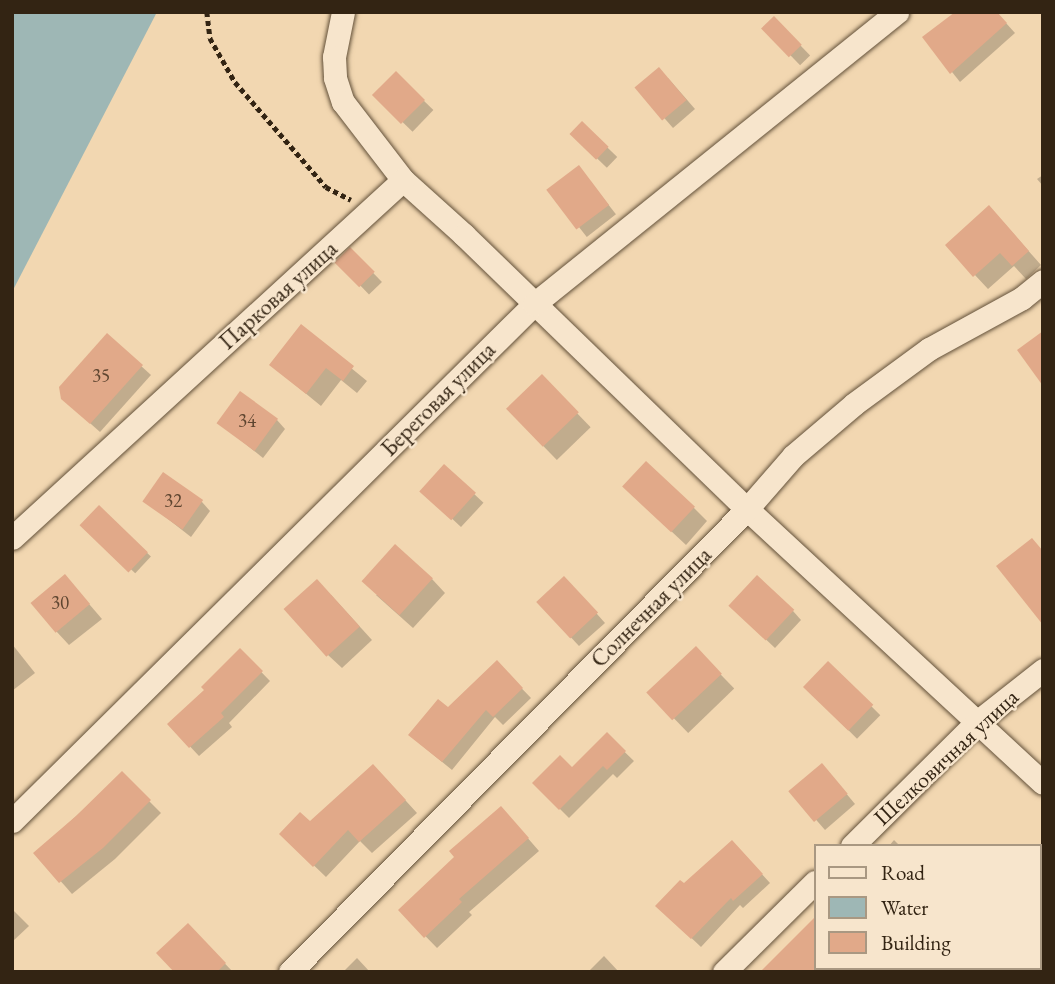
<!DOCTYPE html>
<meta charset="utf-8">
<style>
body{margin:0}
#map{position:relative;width:1055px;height:984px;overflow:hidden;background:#f2d7b1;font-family:"EB Garamond",serif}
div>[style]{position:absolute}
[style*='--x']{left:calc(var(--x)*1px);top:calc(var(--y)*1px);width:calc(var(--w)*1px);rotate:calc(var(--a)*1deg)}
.water>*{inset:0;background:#9eb7b5}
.shadow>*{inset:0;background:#0003;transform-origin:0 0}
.building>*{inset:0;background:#e1a989;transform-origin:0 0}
.path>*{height:4.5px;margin-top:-2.25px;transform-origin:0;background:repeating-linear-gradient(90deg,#332413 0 5px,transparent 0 8.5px)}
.roads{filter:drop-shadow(0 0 2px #63513a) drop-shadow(0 0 2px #63513a)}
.street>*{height:23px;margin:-11.5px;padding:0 11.5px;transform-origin:11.5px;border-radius:11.5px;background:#f7e5cc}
span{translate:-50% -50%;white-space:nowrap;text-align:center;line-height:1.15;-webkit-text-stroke:5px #f7e5cc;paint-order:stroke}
.number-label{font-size:19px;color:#5e4530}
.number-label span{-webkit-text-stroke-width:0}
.street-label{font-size:23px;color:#332413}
.frame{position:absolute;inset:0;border:14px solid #332413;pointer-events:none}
.legend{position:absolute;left:814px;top:844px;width:228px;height:126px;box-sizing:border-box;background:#f7e5cc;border:2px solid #a99882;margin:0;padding:9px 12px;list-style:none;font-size:21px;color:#332413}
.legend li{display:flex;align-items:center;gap:14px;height:35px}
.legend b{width:35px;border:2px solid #a99882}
</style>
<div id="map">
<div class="water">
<div style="clip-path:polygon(12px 12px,157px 12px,12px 292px)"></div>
</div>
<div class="shadow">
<div style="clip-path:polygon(996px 12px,1015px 33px,960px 82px,924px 37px)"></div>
<div style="left:774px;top:18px;width:52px;height:14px;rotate:46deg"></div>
<div style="left:396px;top:74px;width:52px;height:30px;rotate:44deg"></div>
<div style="clip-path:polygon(668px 78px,695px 109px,673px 128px,637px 87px)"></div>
<div style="left:582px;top:123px;width:49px;height:15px;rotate:44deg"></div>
<div style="left:579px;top:167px;width:60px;height:37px;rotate:52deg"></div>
<div style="clip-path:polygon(1043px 175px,1043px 186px,1037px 179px)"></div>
<div style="clip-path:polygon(1002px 221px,1041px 265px,1026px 279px,1014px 266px,988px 289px,947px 245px)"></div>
<div style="left:350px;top:249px;width:46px;height:18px;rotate:46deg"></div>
<div style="clip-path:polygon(301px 327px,367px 381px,357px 393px,341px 380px,321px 406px,271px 365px)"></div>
<div style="clip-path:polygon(107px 335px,151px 375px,100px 432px,73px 408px)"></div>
<div style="left:542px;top:377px;width:70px;height:47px;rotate:46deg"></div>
<div style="clip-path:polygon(277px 420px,285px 429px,263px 458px,218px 422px)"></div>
<div style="left:444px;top:466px;width:54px;height:33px;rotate:43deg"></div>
<div style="clip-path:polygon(638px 500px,694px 508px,707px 521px,686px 545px)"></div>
<div style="clip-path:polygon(145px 501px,202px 502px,210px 511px,191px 537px)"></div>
<div style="left:99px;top:508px;width:71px;height:23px;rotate:43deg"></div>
<div style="clip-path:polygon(65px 576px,102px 619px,69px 645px,56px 631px)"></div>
<div style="clip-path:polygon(432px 579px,445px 593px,413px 628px,376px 595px)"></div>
<div style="clip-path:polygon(573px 587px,605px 623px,579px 646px,538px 602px)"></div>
<div style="clip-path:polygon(331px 595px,372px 640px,342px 668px,328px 655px)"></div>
<div style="clip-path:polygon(730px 606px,793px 611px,801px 620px,775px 648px)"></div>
<div style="clip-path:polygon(12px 644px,35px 673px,12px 691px)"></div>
<div style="left:696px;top:649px;width:55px;height:64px;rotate:46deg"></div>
<div style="clip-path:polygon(240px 650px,270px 681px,229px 723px,232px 727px,199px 756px,169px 724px,207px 690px)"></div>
<div style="clip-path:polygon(497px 663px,531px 698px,503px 725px,495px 717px,452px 770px,419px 743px)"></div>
<div style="left:828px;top:663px;width:74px;height:33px;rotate:45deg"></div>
<div style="clip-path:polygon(607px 735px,634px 761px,617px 778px,613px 774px,569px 818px,534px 783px,572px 769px)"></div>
<div style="clip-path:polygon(122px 774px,161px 813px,115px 859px,72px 894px,36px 853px)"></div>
<div style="clip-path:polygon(830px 774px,855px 804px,825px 830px,791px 791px)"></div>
<div style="clip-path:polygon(385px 778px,417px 813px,372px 853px,360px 841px,326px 877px,281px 834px,310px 823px)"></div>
<div style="clip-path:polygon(512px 820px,539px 851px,469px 912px,472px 915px,437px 948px,400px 910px)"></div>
<div style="clip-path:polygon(894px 840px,900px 846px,889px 846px)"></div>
<div style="clip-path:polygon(741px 851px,770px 883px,743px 908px,740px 905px,701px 947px,667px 915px,684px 886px)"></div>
<div style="clip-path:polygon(12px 909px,29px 926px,12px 942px)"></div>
<div style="clip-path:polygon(188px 925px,233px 972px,176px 972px)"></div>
<div style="clip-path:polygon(810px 925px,815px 930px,815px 968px,839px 968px,835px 972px,762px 972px)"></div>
<div style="clip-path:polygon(604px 956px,619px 972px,588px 972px)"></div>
<div style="clip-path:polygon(357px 958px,370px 972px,343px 972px)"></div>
</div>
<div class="building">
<div style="clip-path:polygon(955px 12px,997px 12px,1007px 23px,950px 74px,922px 37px)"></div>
<div style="left:774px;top:16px;width:40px;height:18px;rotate:46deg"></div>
<div style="left:659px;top:67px;width:43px;height:32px;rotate:50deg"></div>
<div style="left:396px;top:71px;width:41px;height:34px;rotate:45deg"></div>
<div style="left:582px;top:121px;width:37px;height:18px;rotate:44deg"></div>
<div style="left:579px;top:165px;width:50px;height:41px;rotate:53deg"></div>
<div style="clip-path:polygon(989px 205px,1029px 251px,1012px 266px,1000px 253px,973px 277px,945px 245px)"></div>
<div style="left:350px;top:247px;width:35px;height:22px;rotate:45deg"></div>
<div style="clip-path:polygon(301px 324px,354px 366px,343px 381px,326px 368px,306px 394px,269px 365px)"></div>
<div style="clip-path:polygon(1043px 331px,1043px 386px,1017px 350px)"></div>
<div style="clip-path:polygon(107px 333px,143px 365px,90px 424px,61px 399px,59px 387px)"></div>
<div style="left:542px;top:374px;width:53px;height:50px;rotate:46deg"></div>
<div style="left:240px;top:391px;width:47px;height:40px;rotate:36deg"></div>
<div style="left:646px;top:461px;width:67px;height:35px;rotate:43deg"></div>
<div style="left:444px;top:464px;width:43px;height:37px;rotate:42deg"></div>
<div style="left:163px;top:472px;width:49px;height:36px;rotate:35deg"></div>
<div style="left:99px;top:505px;width:68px;height:28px;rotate:44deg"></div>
<div style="clip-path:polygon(1032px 538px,1043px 551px,1043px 625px,996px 566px)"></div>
<div style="left:395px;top:544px;width:51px;height:50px;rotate:42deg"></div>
<div style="left:65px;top:574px;width:39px;height:45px;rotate:50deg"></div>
<div style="left:757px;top:575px;width:51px;height:42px;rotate:43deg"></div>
<div style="left:564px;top:576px;width:50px;height:38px;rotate:47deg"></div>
<div style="left:317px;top:579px;width:64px;height:45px;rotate:48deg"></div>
<div style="left:696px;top:646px;width:38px;height:68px;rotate:47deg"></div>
<div style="clip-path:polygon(240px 648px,263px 671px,221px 713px,224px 717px,189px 748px,167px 724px,204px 690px,201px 687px)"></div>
<div style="clip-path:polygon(497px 660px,523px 688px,493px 717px,486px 710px,442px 762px,408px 735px,438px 699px,448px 707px)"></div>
<div style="left:828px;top:661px;width:63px;height:36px;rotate:44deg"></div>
<div style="clip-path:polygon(607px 732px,626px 751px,607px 770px,603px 766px,559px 810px,532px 783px,560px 755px,572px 767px)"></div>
<div style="left:822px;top:763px;width:40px;height:44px;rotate:50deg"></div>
<div style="clip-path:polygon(373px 764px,406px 800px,359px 842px,348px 830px,313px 867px,279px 834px,300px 812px,310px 821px)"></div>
<div style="clip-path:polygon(122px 771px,151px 800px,103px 848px,59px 883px,33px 853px,76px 816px)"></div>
<div style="clip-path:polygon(501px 806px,529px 838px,459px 899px,462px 902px,424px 938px,398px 910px,454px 857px,449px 851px)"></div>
<div style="clip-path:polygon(732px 840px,763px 874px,733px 901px,731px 898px,691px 939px,655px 906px,680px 880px,684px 883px)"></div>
<div style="clip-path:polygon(815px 917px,815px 972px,760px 972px)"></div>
<div style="clip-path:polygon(188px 923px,226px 963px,217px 972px,174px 972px,156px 953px)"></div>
</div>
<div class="path">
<div style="--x:207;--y:12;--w:26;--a:83"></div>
<div style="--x:210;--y:38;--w:51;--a:60.4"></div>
<div style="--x:235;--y:82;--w:139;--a:49.1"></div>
<div style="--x:326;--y:187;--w:28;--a:27"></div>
</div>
<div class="roads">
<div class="street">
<div style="--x:343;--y:12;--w:46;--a:101.3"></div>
<div style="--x:334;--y:57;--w:21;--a:87"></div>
<div style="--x:335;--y:78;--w:25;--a:72"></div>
<div style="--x:343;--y:102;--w:98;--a:52.4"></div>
<div style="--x:403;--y:180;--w:82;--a:42"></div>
<div style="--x:464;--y:235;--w:394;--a:44.1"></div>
<div style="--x:747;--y:509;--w:403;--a:42.8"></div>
<div style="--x:12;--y:538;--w:530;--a:-42.48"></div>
<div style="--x:12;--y:821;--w:735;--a:-44.72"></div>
<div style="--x:534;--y:304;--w:466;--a:-38.8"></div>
<div style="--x:852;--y:846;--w:176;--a:-44.8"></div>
<div style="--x:977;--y:722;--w:84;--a:-38.2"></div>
<div style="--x:290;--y:972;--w:651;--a:-45.37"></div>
<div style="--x:747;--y:509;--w:70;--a:-49"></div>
<div style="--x:793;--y:456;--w:80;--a:-40.4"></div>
<div style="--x:854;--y:404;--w:93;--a:-36.3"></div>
<div style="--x:929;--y:349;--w:106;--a:-28.7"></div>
<div style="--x:1022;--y:298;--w:27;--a:-39"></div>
<div style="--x:724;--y:972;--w:128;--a:-44.7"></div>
</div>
</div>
<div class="number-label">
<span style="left:101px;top:376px">35</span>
<span style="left:247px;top:421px">34</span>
<span style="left:173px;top:501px">32</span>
<span style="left:60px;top:603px">30</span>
</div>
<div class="street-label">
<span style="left:278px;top:295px;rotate:-42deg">Парковая улица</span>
<span style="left:438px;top:399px;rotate:-45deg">Береговая улица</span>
<span style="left:651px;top:607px;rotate:-45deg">Солнечная улица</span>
<span style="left:946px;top:757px;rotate:-43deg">Шелковичная улица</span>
</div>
<div class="frame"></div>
<ul class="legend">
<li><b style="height:9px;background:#f7e5cc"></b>Road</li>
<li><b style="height:19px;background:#9eb7b5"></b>Water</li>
<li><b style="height:19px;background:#e1a989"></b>Building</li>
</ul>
</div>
